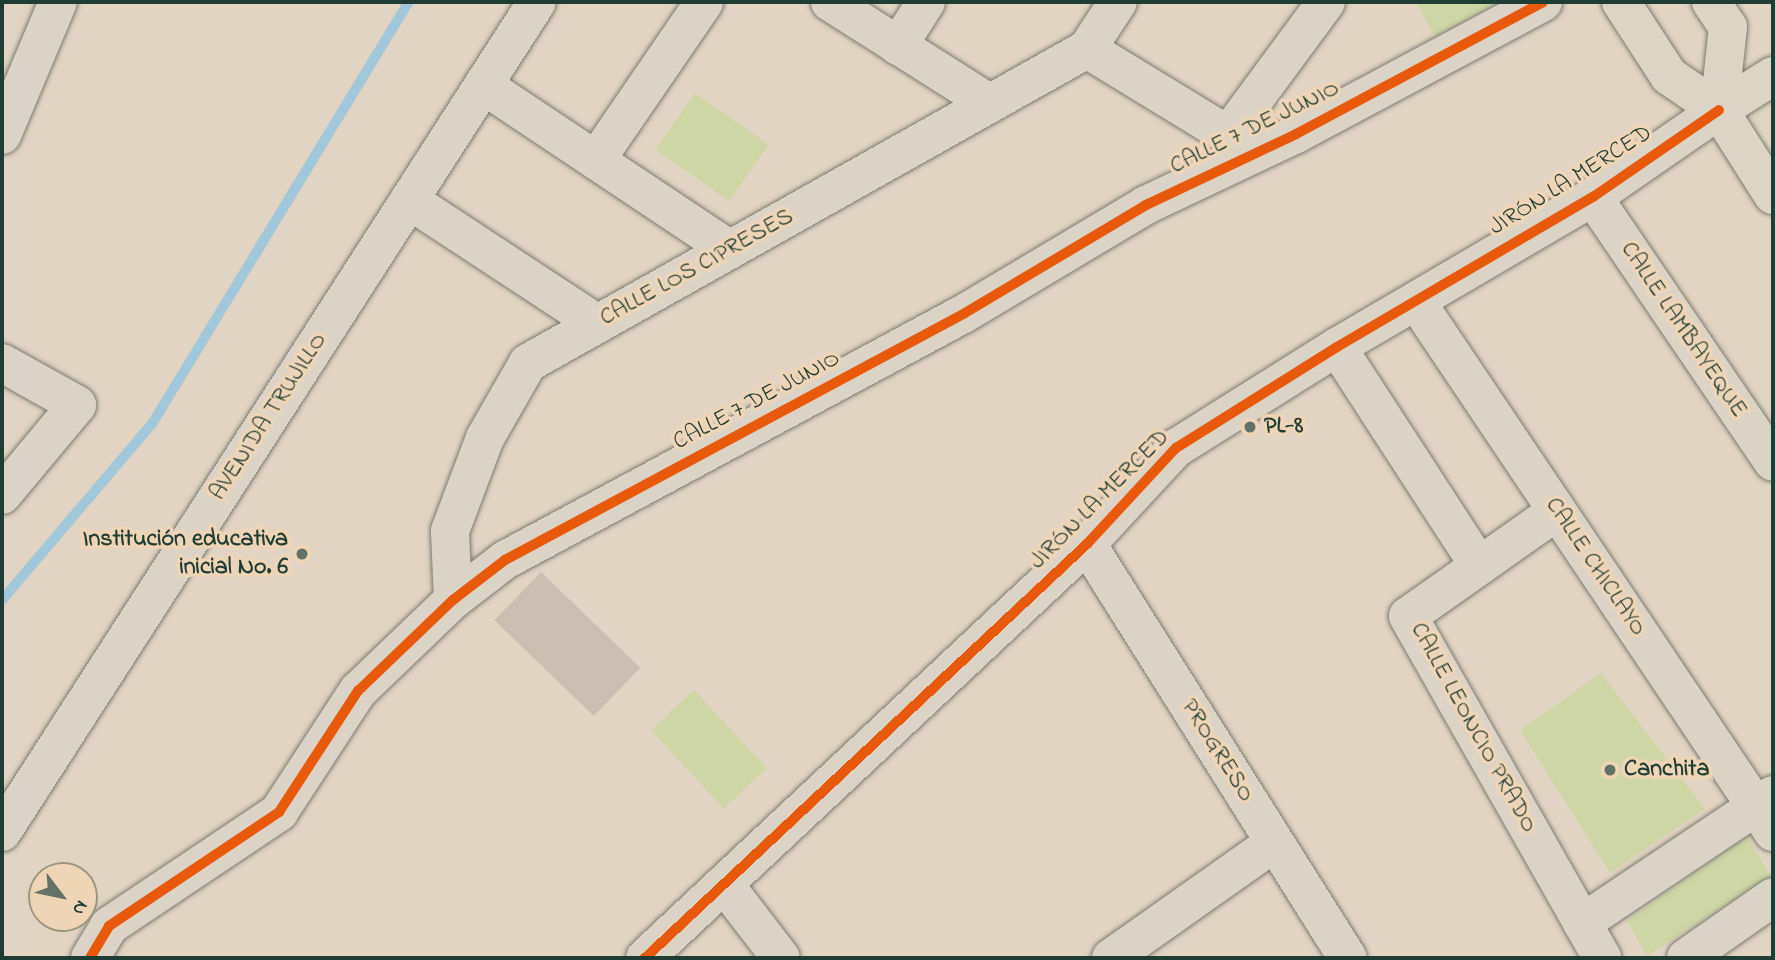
<!DOCTYPE html>
<meta charset="utf-8">
<style>
body{margin:0}
#map{position:relative;width:1775px;height:960px;overflow:hidden;background:#e1d4c2;font-family:"Indie Flower",sans-serif}
div>[style]{position:absolute}
[style*='--x']{left:calc(var(--x)*1px);top:calc(var(--y)*1px);width:calc(var(--w)*1px);rotate:calc(var(--a)*1deg)}
.green>*{inset:0;background:#ced6a6;transform-origin:0 0}
.stream>*{height:10px;margin:-5px;padding:0 5px;transform-origin:5px;border-radius:5px;background:#a0c7da}
.building>*{inset:0;background:#cabfb2;transform-origin:0 0}
.roads{filter:drop-shadow(0 0 2px #7c7b72) drop-shadow(0 0 2px #7c7b72)}
.minor>*{height:38px;margin:-19px;padding:0 19px;transform-origin:19px;border-radius:19px;background:#dcd3c7}
.major>*{height:38px;margin:-19px;padding:0 19px;transform-origin:19px;border-radius:19px;background:#ded4c5}
.cycleway>*{height:10px;margin:-5px;padding:0 5px;transform-origin:5px;border-radius:5px;background:#e8590c}
.dots>*{width:19px;height:19px;translate:-50% -50%;box-sizing:border-box;border:4px solid #eed5b5;border-radius:50%}
span{translate:-50% -50%;white-space:nowrap;text-align:center;line-height:1.15;-webkit-text-stroke:7px #eed5b5;paint-order:stroke}
.street-label{font-size:24px;color:#1f3d34}
.poi-label{font-size:24px;color:#1f3d34;font-weight:700}
.left{translate:0 -50%;text-align:left}
.right{translate:-100% -50%;text-align:right}
.frame{position:absolute;inset:0;border:4px solid #1f3d34;pointer-events:none}
.north{position:absolute;left:28px;top:862px;width:70px;height:70px;box-sizing:border-box;background:#eed5b5;border:2px solid #9b9881;border-radius:50%;rotate:122deg;font-size:19px;font-weight:700;line-height:28px;text-align:center;color:#1f3d34}
.north::after{content:'';display:block;margin:auto;width:24px;height:32px;background:#637266;clip-path:polygon(50% 0,100% 100%,50% 72%,0 100%)}
</style>
<div id="map">
<div class="green">
<div style="clip-path:polygon(1416px 2px,1499px 2px,1435px 37px)"></div>
<div style="left:695px;top:93px;width:90px;height:69px;rotate:35deg"></div>
<div style="clip-path:polygon(1601px 673px,1705px 809px,1610px 873px,1520px 730px)"></div>
<div style="left:694px;top:690px;width:107px;height:59px;rotate:47deg"></div>
<div style="clip-path:polygon(1746px 835px,1771px 876px,1647px 956px,1627px 921px)"></div>
</div>
<div class="stream">
<div style="--x:2;--y:600;--w:231;--a:-49.6"></div>
<div style="--x:152;--y:424;--w:494;--a:-58.7"></div>
</div>
<div class="building">
<div style="left:541px;top:572px;width:138px;height:67px;rotate:44deg"></div>
</div>
<div class="roads">
<div class="minor">
<div style="--x:830;--y:2;--w:188;--a:32.4"></div>
<div style="--x:898;--y:46;--w:52;--a:-57.5"></div>
<div style="--x:1087;--y:49;--w:165;--a:31.4"></div>
<div style="--x:1228;--y:135;--w:165;--a:-53.6"></div>
<div style="--x:483;--y:85;--w:296;--a:33.7"></div>
<div style="--x:2;--y:135;--w:144;--a:-67.2"></div>
<div style="--x:596;--y:160;--w:191;--a:-55.6"></div>
<div style="--x:1593;--y:197;--w:320;--a:55.8"></div>
<div style="--x:409;--y:200;--w:226;--a:33.3"></div>
<div style="--x:1416;--y:301;--w:640;--a:56.09"></div>
<div style="--x:1337;--y:347;--w:261;--a:57"></div>
<div style="--x:2;--y:363;--w:86;--a:29.2"></div>
<div style="--x:77;--y:405;--w:117;--a:129.8"></div>
<div style="--x:1557;--y:511;--w:182;--a:144.8"></div>
<div style="--x:1408;--y:616;--w:393;--a:60.4"></div>
<div style="--x:1087;--y:544;--w:489;--a:57.8"></div>
<div style="--x:453;--y:600;--w:69;--a:-92.5"></div>
<div style="--x:450;--y:531;--w:99;--a:-69.4"></div>
<div style="--x:485;--y:438;--w:86;--a:-60.2"></div>
<div style="--x:528;--y:363;--w:641;--a:-29.32"></div>
<div style="--x:1087;--y:49;--w:56;--a:-56.6"></div>
<div style="--x:2;--y:832;--w:987;--a:-57.2"></div>
<div style="--x:724;--y:884;--w:93;--a:52.4"></div>
<div style="--x:1582;--y:923;--w:230;--a:-33.8"></div>
<div style="--x:90;--y:958;--w:37;--a:-59"></div>
<div style="--x:109;--y:926;--w:205;--a:-33.8"></div>
<div style="--x:279;--y:812;--w:145;--a:-56.9"></div>
<div style="--x:358;--y:691;--w:132;--a:-43.8"></div>
<div style="--x:453;--y:600;--w:66;--a:-37.6"></div>
<div style="--x:505;--y:560;--w:522;--a:-28.23"></div>
<div style="--x:965;--y:313;--w:211;--a:-30.8"></div>
<div style="--x:1146;--y:205;--w:166;--a:-25.3"></div>
<div style="--x:1296;--y:134;--w:280;--a:-28.1"></div>
<div style="--x:645;--y:958;--w:606;--a:-43.13"></div>
<div style="--x:1087;--y:544;--w:131;--a:-47.2"></div>
<div style="--x:1176;--y:448;--w:190;--a:-32.1"></div>
<div style="--x:1337;--y:347;--w:297;--a:-30.4"></div>
<div style="--x:1593;--y:197;--w:153;--a:-34.6"></div>
<div style="--x:1111;--y:958;--w:199;--a:-35.2"></div>
<div style="--x:1686;--y:958;--w:106;--a:-35"></div>
</div>
<div class="major">
<div style="--x:1621;--y:2;--w:88;--a:57"></div>
<div style="--x:1669;--y:76;--w:60;--a:34.2"></div>
<div style="--x:1719;--y:110;--w:101;--a:57.6"></div>
<div style="--x:1711;--y:2;--w:30;--a:56"></div>
<div style="--x:1728;--y:27;--w:83;--a:96.2"></div>
<div style="--x:1719;--y:110;--w:64;--a:-32.2"></div>
</div>
</div>
<div class="cycleway">
<div style="--x:90;--y:958;--w:37;--a:-59"></div>
<div style="--x:109;--y:926;--w:205;--a:-33.8"></div>
<div style="--x:279;--y:812;--w:145;--a:-56.9"></div>
<div style="--x:358;--y:691;--w:132;--a:-43.8"></div>
<div style="--x:453;--y:600;--w:66;--a:-37.6"></div>
<div style="--x:505;--y:560;--w:522;--a:-28.23"></div>
<div style="--x:965;--y:313;--w:211;--a:-30.8"></div>
<div style="--x:1146;--y:205;--w:166;--a:-25.3"></div>
<div style="--x:1296;--y:134;--w:280;--a:-28.1"></div>
<div style="--x:645;--y:958;--w:606;--a:-43.13"></div>
<div style="--x:1087;--y:544;--w:131;--a:-47.2"></div>
<div style="--x:1176;--y:448;--w:190;--a:-32.1"></div>
<div style="--x:1337;--y:347;--w:297;--a:-30.4"></div>
<div style="--x:1593;--y:197;--w:153;--a:-34.6"></div>
</div>
<div class="dots">
<div style="left:1250px;top:427px;background:#637266"></div>
<div style="left:302px;top:554px;background:#637266"></div>
<div style="left:1610px;top:770px;background:#637266"></div>
</div>
<div class="street-label">
<span style="left:1255px;top:128px;rotate:-26deg">CALLE 7 DE JUNIO</span>
<span style="left:1571px;top:181px;rotate:-32deg">JIRÓN LA MERCED</span>
<span style="left:697px;top:268px;rotate:-29deg">CALLE LOS CIPRESES</span>
<span style="left:1683px;top:330px;rotate:56deg">CALLE LAMBAYEQUE</span>
<span style="left:757px;top:401px;rotate:-28deg">CALLE 7 DE JUNIO</span>
<span style="left:269px;top:417px;rotate:-57deg">AVENIDA TRUJILLO</span>
<span style="left:1100px;top:500px;rotate:-45deg">JIRÓN LA MERCED</span>
<span style="left:1595px;top:567px;rotate:56deg">CALLE CHICLAYO</span>
<span style="left:1473px;top:728px;rotate:61deg">CALLE LEONCIO PRADO</span>
<span style="left:1217px;top:751px;rotate:58deg">PROGRESO</span>
</div>
<div class="poi-label">
<span class="left" style="left:1264px;top:427px">PL-8</span>
<span class="right" style="left:288px;top:554px">Institución educativa<br>inicial No. 6</span>
<span class="left" style="left:1624px;top:770px">Canchita</span>
</div>
<div class="frame"></div>
<div class="north">N</div>
</div>
